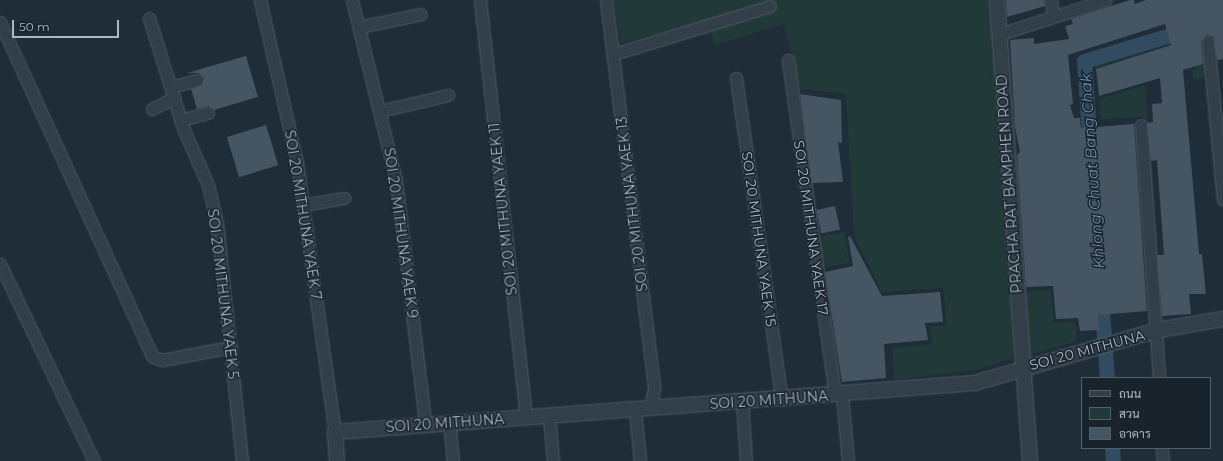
<!DOCTYPE html>
<meta charset="utf-8">
<style>
body{margin:0}
#map{position:relative;width:1223px;height:461px;overflow:hidden;background:#1f2d38;font-family:Montserrat,Sarabun,sans-serif}
div>[style]{position:absolute}
[style*='--x']{left:calc(var(--x)*1px);top:calc(var(--y)*1px);width:calc(var(--w)*1px);rotate:calc(var(--a)*1deg)}
.green>*{inset:0;background:#213938;transform-origin:0 0}
.canal>*{height:15px;margin:-7.5px;padding:0 7.5px;transform-origin:7.5px;border-radius:7.5px;background:#314b60}
.building>*{inset:0;background:#455562;transform-origin:0 0}
.roads{filter:drop-shadow(0 0 1px #505c66) drop-shadow(0 0 1px #505c66)}
.minor>*{height:11px;margin:-5.5px;padding:0 5.5px;transform-origin:5.5px;border-radius:5.5px;background:#323e48}
.tertiary>*{height:14px;margin:-7px;padding:0 7px;transform-origin:7px;border-radius:7px;background:#323e48}
span{translate:-50% -50%;white-space:nowrap;text-align:center;line-height:1.15;-webkit-text-stroke:3px #18232c;paint-order:stroke}
.street-label{font-size:14px;color:#acb9c5}
.water-label{font-size:15px;color:#6b8faa;font-style:italic}
.legend{position:absolute;left:1081px;top:377px;width:130px;height:72px;box-sizing:border-box;background:#18232c;border:1px solid #535f69;margin:0;padding:5px 7px;list-style:none;font-size:12px;color:#acb9c5}
.legend li{display:flex;align-items:center;gap:8px;height:20px}
.legend b{width:20px;border:1px solid #535f69}
.scale{position:absolute;left:12px;top:20px;width:107px;height:18px;box-sizing:border-box;border:2px solid #acb9c5;border-top:0;padding-left:5px;font-size:12px;line-height:14px;white-space:nowrap;color:#acb9c5;-webkit-text-stroke:3px #18232c;paint-order:stroke}
</style>
<div id="map">
<div class="green">
<div style="clip-path:polygon(614px 0,989px 0,1014px 358px,976px 370px,894px 380px,893px 348px,932px 344px,929px 326px,947px 326px,943px 288px,882px 292px,854px 236px,846px 94px,800px 89px,784px 24px,714px 45px,708px 22px,621px 43px)"></div>
<div style="clip-path:polygon(1202px 30px,1207px 78px,1193px 79px,1192px 70px,1197px 68px,1198px 35px,1096px 68px,1095px 63px)"></div>
<div style="clip-path:polygon(1145px 85px,1148px 117px,1101px 119px,1099px 99px)"></div>
<div style="left:844px;top:232px;width:31px;height:26px;rotate:79deg"></div>
<div style="clip-path:polygon(1051px 289px,1054px 323px,1075px 321px,1077px 341px,1025px 356px,1021px 292px)"></div>
</div>
<div class="canal">
<div style="--x:1090;--y:148;--w:87;--a:-93.9"></div>
<div style="--x:1084;--y:61;--w:145;--a:-16.8"></div>
<div style="--x:1101;--y:295;--w:83;--a:85.9"></div>
<div style="--x:1112;--y:448;--w:13;--a:86"></div>
</div>
<div class="building">
<div style="clip-path:polygon(1006px 0,1044px 0,1045px 6px,1007px 17px)"></div>
<div style="clip-path:polygon(1130px 0,1134px 0,1135px 4px,1146px 0,1223px 0,1223px 59px,1217px 60px,1214px 37px,1207px 34px,1201px 41px,1203px 64px,1183px 70px,1199px 254px,1202px 254px,1206px 294px,1189px 294px,1191px 314px,1162px 316px,1157px 255px,1164px 255px,1157px 160px,1151px 161px,1147px 123px,1153px 122px,1152px 104px,1162px 103px,1160px 78px,1099px 96px,1096px 69px,1171px 45px,1165px 24px,1068px 55px,1073px 104px,1070px 105px,1074px 118px,1080px 118px,1081px 128px,1134px 124px,1147px 311px,1098px 315px,1099px 330px,1080px 331px,1078px 318px,1056px 319px,1053px 286px,1026px 287px,1017px 155px,1020px 152px,1015px 127px,1010px 40px,1034px 38px,1034px 44px,1069px 39px,1065px 26px,1073px 24px,1071px 19px)"></div>
<div style="clip-path:polygon(246px 56px,258px 97px,214px 110px,209px 106px,197px 109px,191px 89px,202px 85px,204px 78px,199px 73px,187px 73px)"></div>
<div style="clip-path:polygon(800px 94px,841px 100px,842px 143px,838px 142px,843px 182px,812px 183px)"></div>
<div style="left:266px;top:125px;width:42px;height:41px;rotate:73deg"></div>
<div style="left:835px;top:206px;width:24px;height:19px;rotate:78deg"></div>
<div style="clip-path:polygon(850px 236px,882px 296px,940px 292px,943px 322px,925px 323px,928px 340px,884px 344px,886px 378px,842px 382px,825px 272px,853px 266px,848px 237px)"></div>
</div>
<div class="roads">
<div class="minor">
<div style="--x:260;--y:0;--w:167;--a:77.2"></div>
<div style="--x:297;--y:163;--w:272;--a:82"></div>
<div style="--x:352;--y:0;--w:186;--a:76.3"></div>
<div style="--x:396;--y:181;--w:243;--a:83.1"></div>
<div style="--x:480;--y:0;--w:421;--a:83.7"></div>
<div style="--x:606;--y:0;--w:391;--a:82.9"></div>
<div style="--x:654;--y:388;--w:21;--a:101"></div>
<div style="--x:1051;--y:0;--w:17;--a:83"></div>
<div style="--x:149;--y:18;--w:115;--a:72.8"></div>
<div style="--x:183;--y:128;--w:62;--a:66.3"></div>
<div style="--x:208;--y:185;--w:39;--a:77"></div>
<div style="--x:217;--y:223;--w:239;--a:84"></div>
<div style="--x:0;--y:22;--w:368;--a:65.5"></div>
<div style="--x:153;--y:357;--w:9;--a:18"></div>
<div style="--x:162;--y:360;--w:70;--a:-10.7"></div>
<div style="--x:359;--y:27;--w:63;--a:-11.8"></div>
<div style="--x:1000;--y:34;--w:111;--a:-17.8"></div>
<div style="--x:1208;--y:41;--w:159;--a:84.6"></div>
<div style="--x:614;--y:54;--w:163;--a:-17.1"></div>
<div style="--x:788;--y:60;--w:338;--a:82"></div>
<div style="--x:736;--y:78;--w:325;--a:81.9"></div>
<div style="--x:171;--y:87;--w:27;--a:-15"></div>
<div style="--x:152;--y:109;--w:25;--a:-27"></div>
<div style="--x:380;--y:111;--w:70;--a:-13.2"></div>
<div style="--x:181;--y:120;--w:28;--a:-15"></div>
<div style="--x:1141;--y:125;--w:254;--a:85.9"></div>
<div style="--x:303;--y:205;--w:42;--a:-9.7"></div>
<div style="--x:0;--y:264;--w:218;--a:64.5"></div>
<div style="--x:842;--y:395;--w:66;--a:84.8"></div>
<div style="--x:742;--y:402;--w:59;--a:86.1"></div>
<div style="--x:635;--y:410;--w:51;--a:84.4"></div>
<div style="--x:549;--y:416;--w:45;--a:84.9"></div>
<div style="--x:449;--y:421;--w:40;--a:84.3"></div>
<div style="--x:1162;--y:448;--w:13;--a:86"></div>
</div>
<div class="tertiary">
<div style="--x:997;--y:0;--w:462;--a:85.9"></div>
<div style="--x:337;--y:461;--w:29;--a:-94"></div>
<div style="--x:335;--y:432;--w:642;--a:-4.38"></div>
<div style="--x:975;--y:383;--w:191;--a:-16.2"></div>
<div style="--x:1158;--y:330;--w:66;--a:-9.6"></div>
</div>
</div>
<div class="street-label">
<span style="left:1009px;top:184px;rotate:-94deg">PRACHA RAT BAMPHEN ROAD</span>
<span style="left:632px;top:204px;rotate:-97deg">SOI 20 MITHUNA YAEK 13</span>
<span style="left:503px;top:209px;rotate:-96deg">SOI 20 MITHUNA YAEK 11</span>
<span style="left:303px;top:215px;rotate:81deg">SOI 20 MITHUNA YAEK 7</span>
<span style="left:811px;top:228px;rotate:82deg">SOI 20 MITHUNA YAEK 17</span>
<span style="left:401px;top:233px;rotate:82deg">SOI 20 MITHUNA YAEK 9</span>
<span style="left:759px;top:239px;rotate:82deg">SOI 20 MITHUNA YAEK 15</span>
<span style="left:223px;top:294px;rotate:83deg">SOI 20 MITHUNA YAEK 5</span>
<span style="left:1087px;top:350px;rotate:-15deg">SOI 20 MITHUNA</span>
<span style="left:769px;top:400px;rotate:-4deg">SOI 20 MITHUNA</span>
<span style="left:445px;top:423px;rotate:-4deg">SOI 20 MITHUNA</span>
</div>
<div class="water-label">
<span style="left:1092px;top:171px;rotate:-94deg">Khlong Chuat Bang Chak</span>
</div>
<ul class="legend">
<li><b style="height:5px;background:#323e48"></b>ถนน</li>
<li><b style="height:11px;background:#213938"></b>สวน</li>
<li><b style="height:11px;background:#455562"></b>อาคาร</li>
</ul>
<div class="scale">50 m</div>
</div>
